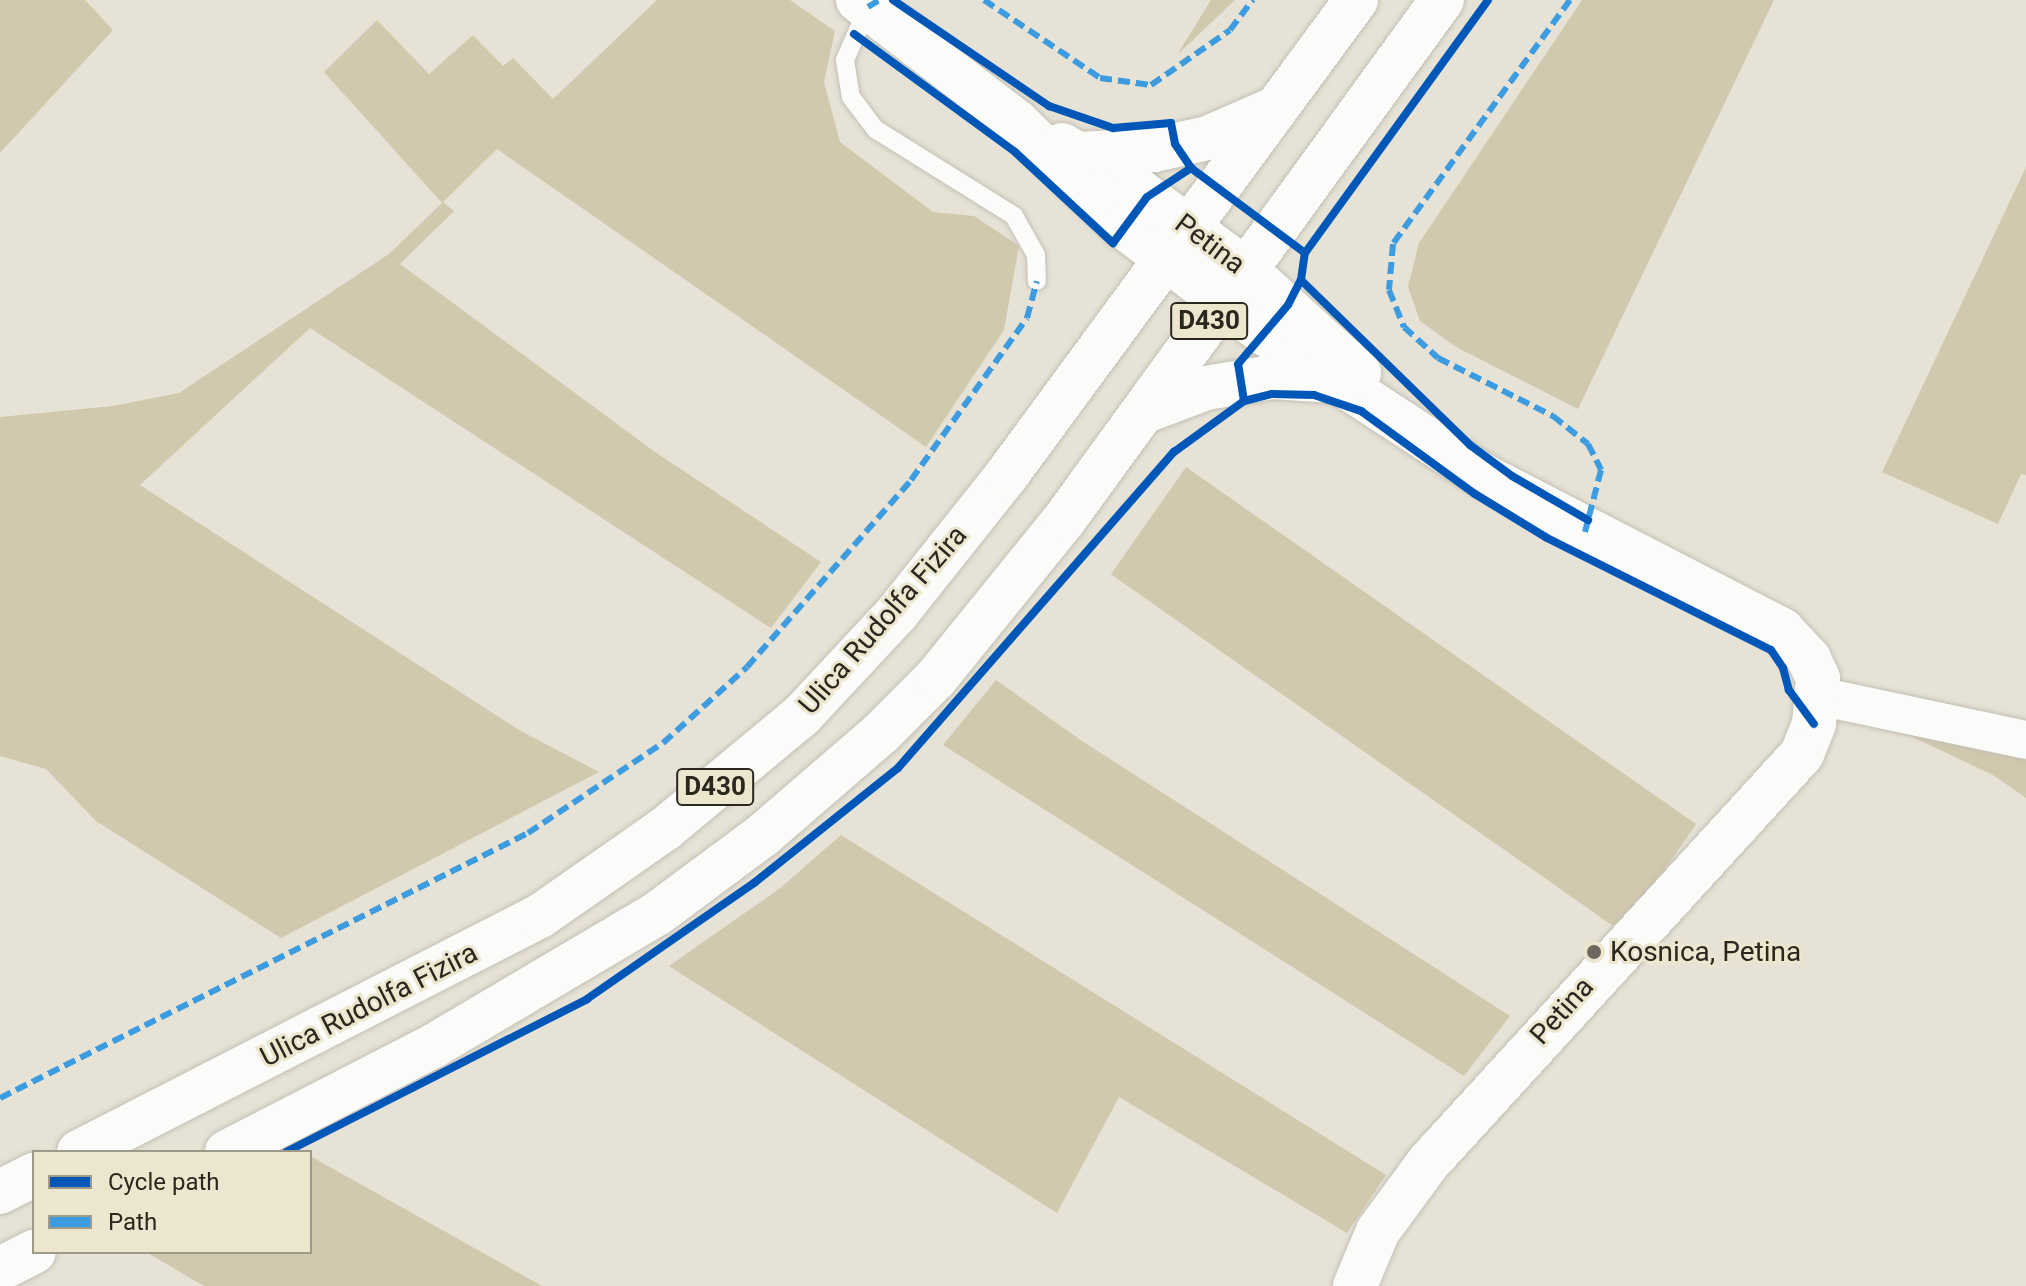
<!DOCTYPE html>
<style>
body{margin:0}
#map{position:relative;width:2026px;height:1286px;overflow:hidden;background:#e6e2d5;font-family:Roboto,sans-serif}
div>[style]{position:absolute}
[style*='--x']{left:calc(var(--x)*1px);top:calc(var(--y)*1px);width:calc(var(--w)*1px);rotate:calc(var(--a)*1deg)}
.green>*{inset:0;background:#d1c9ad;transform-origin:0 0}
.roads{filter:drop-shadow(0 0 2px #c2bfb5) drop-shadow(0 0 2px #c2bfb5)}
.lane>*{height:18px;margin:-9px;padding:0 9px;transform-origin:9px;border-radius:9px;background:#fbfbf9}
.street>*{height:38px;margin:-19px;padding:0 19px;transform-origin:19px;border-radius:19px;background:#fbfbf9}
.secondary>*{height:44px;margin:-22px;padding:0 22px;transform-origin:22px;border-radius:22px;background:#fbfbf9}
.primary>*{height:44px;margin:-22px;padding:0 22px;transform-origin:22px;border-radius:22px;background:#fbfbf9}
.quiet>*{height:6px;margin-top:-3px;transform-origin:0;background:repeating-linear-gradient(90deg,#3d9ce0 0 12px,transparent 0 18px)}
.cycleway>*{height:8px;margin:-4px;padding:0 4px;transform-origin:4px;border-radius:4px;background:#0057b8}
.dots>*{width:22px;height:22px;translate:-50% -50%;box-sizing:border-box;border:4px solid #ece6cf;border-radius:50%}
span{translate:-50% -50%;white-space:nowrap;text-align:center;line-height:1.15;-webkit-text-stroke:6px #ece6cf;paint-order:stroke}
.shield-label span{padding:2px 6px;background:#ece6cf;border:2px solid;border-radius:6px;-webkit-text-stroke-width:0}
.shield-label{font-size:26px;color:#2a271f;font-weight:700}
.street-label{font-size:28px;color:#2a271f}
.poi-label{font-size:28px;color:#2a271f}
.left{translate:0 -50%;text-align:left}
.legend{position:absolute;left:32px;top:1150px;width:280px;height:104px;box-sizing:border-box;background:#ece6cf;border:2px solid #9e9a89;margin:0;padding:10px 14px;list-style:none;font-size:24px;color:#2a271f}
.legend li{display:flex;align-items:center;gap:16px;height:40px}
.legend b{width:40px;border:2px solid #9e9a89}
</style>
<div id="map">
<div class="green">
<div style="clip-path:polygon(0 0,85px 0,113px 30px,0 153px)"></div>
<div style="clip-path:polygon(657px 0,790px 0,835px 31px,824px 82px,840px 142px,933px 212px,974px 216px,1019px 246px,1004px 330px,926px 447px,497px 149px,443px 202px,454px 211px,400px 264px,655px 452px,821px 562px,771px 628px,310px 328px,140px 485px,519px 730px,599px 772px,281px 938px,96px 821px,46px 769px,0 756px,0 417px,113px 406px,179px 393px,389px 254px,442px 203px,324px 72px,377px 20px,429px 74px,473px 35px,503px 66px,513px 58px,553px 99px)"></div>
<div style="clip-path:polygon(1211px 0,1235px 0,1177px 55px)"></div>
<div style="clip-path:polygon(1582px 0,1774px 0,1578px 409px,1456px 347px,1420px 321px,1408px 287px,1419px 243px)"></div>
<div style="clip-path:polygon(2026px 167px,2026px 475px,2021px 474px,1998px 524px,1882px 472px)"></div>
<div style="left:1186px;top:467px;width:623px;height:131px;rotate:35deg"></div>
<div style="clip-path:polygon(996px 680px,1082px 741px,1510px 1016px,1464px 1076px,943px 745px)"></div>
<div style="clip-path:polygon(1898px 730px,2026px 753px,2026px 798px,1993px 775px)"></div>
<div style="clip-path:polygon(841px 835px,1386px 1175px,1347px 1233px,1119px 1097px,1057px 1213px,669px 966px,779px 889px)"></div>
<div style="clip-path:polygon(312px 1157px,542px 1286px,204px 1286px,146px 1252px,310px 1252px)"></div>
</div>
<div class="roads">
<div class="lane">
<div style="--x:868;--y:7;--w:58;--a:113.5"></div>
<div style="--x:845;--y:60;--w:37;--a:81"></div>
<div style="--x:851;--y:97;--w:40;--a:53"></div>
<div style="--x:875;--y:129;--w:164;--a:32"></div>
<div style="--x:1014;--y:216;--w:45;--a:60.6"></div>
<div style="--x:1036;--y:255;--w:26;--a:88"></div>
</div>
<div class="street">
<div style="--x:1819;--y:696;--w:212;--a:12"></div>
</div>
<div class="secondary">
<div style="--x:858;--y:0;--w:200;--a:37.5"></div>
<div style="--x:1017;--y:122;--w:150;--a:44.5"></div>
<div style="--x:1124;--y:227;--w:176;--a:37.1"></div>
<div style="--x:1264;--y:333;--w:260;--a:33.1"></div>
<div style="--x:1482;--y:475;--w:338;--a:27.3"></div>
<div style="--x:1782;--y:630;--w:40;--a:47"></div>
<div style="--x:1809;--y:659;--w:21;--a:65"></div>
<div style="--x:1818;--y:678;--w:46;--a:95"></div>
<div style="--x:1814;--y:724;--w:32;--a:112"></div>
<div style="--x:1802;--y:754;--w:554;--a:132.44"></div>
<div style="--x:1428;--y:1163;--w:84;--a:126.3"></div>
<div style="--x:1378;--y:1231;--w:60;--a:112.7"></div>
<div style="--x:1062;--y:145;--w:83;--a:30.3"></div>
<div style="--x:1134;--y:187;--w:139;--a:36.5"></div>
<div style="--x:1246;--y:270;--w:153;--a:42.3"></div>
</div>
<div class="primary">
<div style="--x:1079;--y:154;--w:75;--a:-3.1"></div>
<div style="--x:1154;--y:150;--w:55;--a:-12.5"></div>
<div style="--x:1208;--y:138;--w:72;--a:-23.7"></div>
<div style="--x:1143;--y:412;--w:67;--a:-20.9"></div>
<div style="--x:1206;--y:388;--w:67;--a:-9.5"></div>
<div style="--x:1272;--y:377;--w:63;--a:3.6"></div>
<div style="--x:79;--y:1152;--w:518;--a:-27.11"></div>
<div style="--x:540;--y:916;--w:154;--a:-34.9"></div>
<div style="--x:666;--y:828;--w:177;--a:-39.7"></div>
<div style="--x:802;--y:715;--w:139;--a:-47"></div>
<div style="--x:897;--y:613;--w:175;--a:-51.5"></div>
<div style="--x:1006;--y:476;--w:591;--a:-53.67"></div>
<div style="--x:227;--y:1152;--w:234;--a:-27.2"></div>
<div style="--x:435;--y:1045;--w:259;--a:-30.6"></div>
<div style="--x:658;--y:913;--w:131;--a:-36.6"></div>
<div style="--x:763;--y:835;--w:155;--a:-40.8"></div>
<div style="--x:880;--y:734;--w:79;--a:-45"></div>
<div style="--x:936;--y:678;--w:203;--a:-51"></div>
<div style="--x:1064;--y:520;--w:643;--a:-53.99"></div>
<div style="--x:0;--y:1192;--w:38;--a:-27"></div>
<div style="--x:0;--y:1269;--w:38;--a:-27"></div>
</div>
</div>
<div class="quiet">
<div style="--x:984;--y:0;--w:140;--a:33.9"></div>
<div style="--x:1100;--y:78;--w:51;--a:7.8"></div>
<div style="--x:1151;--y:85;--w:96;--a:-34.8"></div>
<div style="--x:1230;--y:30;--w:38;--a:-53"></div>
<div style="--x:1570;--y:0;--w:301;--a:126"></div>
<div style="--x:1393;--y:244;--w:46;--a:95"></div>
<div style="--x:1389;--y:290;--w:40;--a:68"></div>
<div style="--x:1404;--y:327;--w:46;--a:42.4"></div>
<div style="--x:1438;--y:358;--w:129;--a:26.8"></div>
<div style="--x:1553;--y:416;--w:45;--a:38.7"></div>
<div style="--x:1588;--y:444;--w:29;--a:63"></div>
<div style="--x:1601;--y:470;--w:64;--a:104.5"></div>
<div style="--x:868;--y:7;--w:13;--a:-32"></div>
<div style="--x:0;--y:1098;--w:591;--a:-26.65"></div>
<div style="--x:528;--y:833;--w:162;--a:-33.7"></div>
<div style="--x:663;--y:743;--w:113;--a:-42.1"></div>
<div style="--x:747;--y:667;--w:249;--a:-48.7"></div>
<div style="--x:911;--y:480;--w:199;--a:-54.4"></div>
<div style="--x:1027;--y:318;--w:38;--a:-75"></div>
</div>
<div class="cycleway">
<div style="--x:893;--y:0;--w:189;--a:34.2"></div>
<div style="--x:1049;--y:106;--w:68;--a:19"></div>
<div style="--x:1113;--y:128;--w:58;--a:-4.9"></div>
<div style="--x:1171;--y:123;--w:21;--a:79"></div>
<div style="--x:1175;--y:144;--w:29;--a:56"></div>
<div style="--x:1191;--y:168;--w:142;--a:36.7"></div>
<div style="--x:854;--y:34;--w:200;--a:36.2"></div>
<div style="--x:1015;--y:152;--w:134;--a:42.9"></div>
<div style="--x:1113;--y:243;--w:57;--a:-53.5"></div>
<div style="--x:1147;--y:197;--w:53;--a:-33.4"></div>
<div style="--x:1301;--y:280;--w:236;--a:44.3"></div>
<div style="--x:1470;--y:445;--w:52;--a:36.4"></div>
<div style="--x:1512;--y:476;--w:88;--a:30.1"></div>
<div style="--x:1244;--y:401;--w:29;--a:-14"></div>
<div style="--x:1272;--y:394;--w:42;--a:1.4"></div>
<div style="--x:1314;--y:395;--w:50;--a:18.8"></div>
<div style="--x:1361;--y:411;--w:141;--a:36.1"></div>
<div style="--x:1475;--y:494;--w:84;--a:31.4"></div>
<div style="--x:1547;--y:538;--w:250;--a:26.6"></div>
<div style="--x:1771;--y:650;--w:22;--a:56"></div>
<div style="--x:1783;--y:668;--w:23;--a:75"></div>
<div style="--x:1789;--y:690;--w:42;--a:53.7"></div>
<div style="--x:286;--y:1152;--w:338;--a:-26.9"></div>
<div style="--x:587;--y:999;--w:203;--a:-34.8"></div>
<div style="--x:754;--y:883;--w:184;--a:-38.6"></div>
<div style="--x:898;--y:768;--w:420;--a:-48.9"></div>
<div style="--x:1174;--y:452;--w:87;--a:-36.1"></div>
<div style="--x:1244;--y:401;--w:37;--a:-99"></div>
<div style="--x:1238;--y:364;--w:77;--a:-49.7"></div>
<div style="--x:1288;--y:305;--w:28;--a:-63"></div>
<div style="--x:1301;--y:280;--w:27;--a:-82"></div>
<div style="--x:1305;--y:253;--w:312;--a:-54.1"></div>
</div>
<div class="dots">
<div style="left:1594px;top:952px;background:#6c685f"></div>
</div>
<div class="shield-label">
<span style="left:1209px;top:321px">D430</span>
<span style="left:715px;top:787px">D430</span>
</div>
<div class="street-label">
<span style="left:1210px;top:244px;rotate:37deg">Petina</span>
<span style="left:883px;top:620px;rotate:-49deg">Ulica Rudolfa Fizira</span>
<span style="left:369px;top:1005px;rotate:-27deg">Ulica Rudolfa Fizira</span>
<span style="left:1562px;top:1011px;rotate:-48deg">Petina</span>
</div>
<div class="poi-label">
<span class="left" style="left:1610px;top:952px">Kosnica, Petina</span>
</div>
<ul class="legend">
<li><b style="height:10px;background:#0057b8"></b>Cycle path</li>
<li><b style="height:10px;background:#3d9ce0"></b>Path</li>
</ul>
</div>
